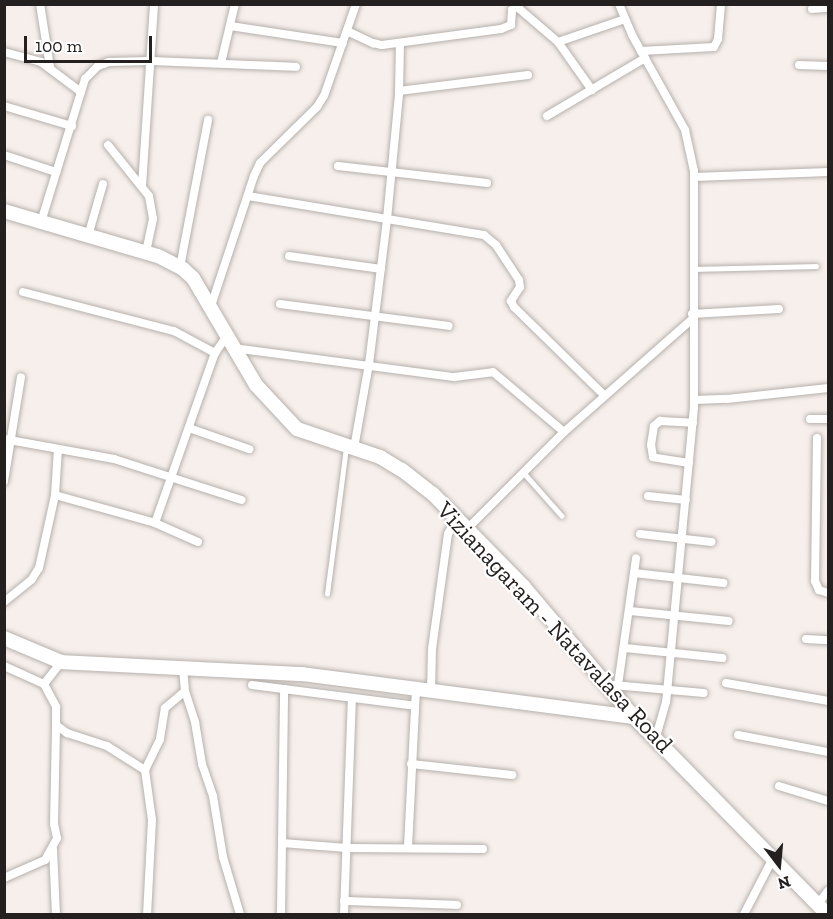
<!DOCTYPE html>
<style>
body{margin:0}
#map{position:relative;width:833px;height:919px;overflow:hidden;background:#f6efeb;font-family:"Zilla Slab",serif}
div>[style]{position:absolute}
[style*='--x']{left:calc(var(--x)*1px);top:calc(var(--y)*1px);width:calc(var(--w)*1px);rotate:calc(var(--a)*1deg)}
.roads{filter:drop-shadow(0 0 2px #b6b0ac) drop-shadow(0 0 2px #b6b0ac)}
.lane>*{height:4.5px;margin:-2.25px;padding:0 2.25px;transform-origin:2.25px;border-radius:2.25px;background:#fff}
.street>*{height:8px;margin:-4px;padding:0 4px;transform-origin:4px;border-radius:4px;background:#fff}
.primary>*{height:14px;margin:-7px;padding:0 7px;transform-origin:7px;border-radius:7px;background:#fff}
span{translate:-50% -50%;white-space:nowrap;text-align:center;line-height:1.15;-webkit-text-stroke:4.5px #fff;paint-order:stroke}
.street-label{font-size:24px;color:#23201f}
.frame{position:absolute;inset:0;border:6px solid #23201f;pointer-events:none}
.north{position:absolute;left:749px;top:835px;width:60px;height:60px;-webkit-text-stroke:4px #fff;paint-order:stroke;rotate:164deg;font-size:16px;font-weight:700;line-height:24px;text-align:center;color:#23201f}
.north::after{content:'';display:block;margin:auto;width:21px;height:27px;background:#23201f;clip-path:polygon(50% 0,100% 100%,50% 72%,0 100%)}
.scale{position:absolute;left:24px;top:36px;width:128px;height:27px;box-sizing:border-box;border:3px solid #23201f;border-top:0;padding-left:8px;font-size:18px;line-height:21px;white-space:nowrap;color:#23201f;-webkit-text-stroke:4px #fff;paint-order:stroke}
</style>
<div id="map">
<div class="roads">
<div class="lane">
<div style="--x:694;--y:269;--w:122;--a:-1.4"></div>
<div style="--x:524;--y:473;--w:57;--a:48.5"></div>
<div style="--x:327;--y:594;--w:147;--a:-82.6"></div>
</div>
<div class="street">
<div style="--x:40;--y:4;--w:64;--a:81"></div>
<div style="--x:619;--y:4;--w:34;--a:67"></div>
<div style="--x:632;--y:35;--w:109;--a:60.8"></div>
<div style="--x:685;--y:130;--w:42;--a:77.6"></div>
<div style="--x:694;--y:171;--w:236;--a:90"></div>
<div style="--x:694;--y:407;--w:296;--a:95.4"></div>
<div style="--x:666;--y:702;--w:37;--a:106"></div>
<div style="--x:516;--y:6;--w:55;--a:40.6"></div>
<div style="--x:558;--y:42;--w:59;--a:54.7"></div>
<div style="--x:812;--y:9;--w:16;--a:-4"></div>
<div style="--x:230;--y:26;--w:114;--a:8.6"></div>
<div style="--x:347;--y:31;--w:29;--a:25"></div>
<div style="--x:373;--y:43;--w:9;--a:13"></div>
<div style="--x:382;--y:45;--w:120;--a:-7.7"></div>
<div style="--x:501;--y:29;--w:11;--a:-22"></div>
<div style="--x:511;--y:25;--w:15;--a:-86"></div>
<div style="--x:512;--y:10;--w:10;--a:-37"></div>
<div style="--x:558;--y:42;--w:71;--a:-18.9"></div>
<div style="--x:641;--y:51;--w:73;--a:-3.1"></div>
<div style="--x:714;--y:47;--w:9;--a:-63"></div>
<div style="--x:718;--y:39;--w:35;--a:-85"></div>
<div style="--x:4;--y:52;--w:38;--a:15"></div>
<div style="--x:41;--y:62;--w:50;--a:36.9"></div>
<div style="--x:221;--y:63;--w:61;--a:-76.7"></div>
<div style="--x:799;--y:65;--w:29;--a:2"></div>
<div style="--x:399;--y:91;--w:130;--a:-7.1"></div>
<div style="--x:4;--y:106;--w:71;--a:16.4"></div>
<div style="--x:547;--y:116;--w:114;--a:-30.6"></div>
<div style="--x:108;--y:145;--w:65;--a:51.2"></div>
<div style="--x:149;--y:196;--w:23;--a:80"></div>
<div style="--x:153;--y:219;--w:35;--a:102"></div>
<div style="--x:4;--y:155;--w:55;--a:18.1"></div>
<div style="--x:338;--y:166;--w:150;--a:6.5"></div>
<div style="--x:694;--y:177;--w:134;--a:-2.1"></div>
<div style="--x:142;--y:186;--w:182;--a:-86.2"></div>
<div style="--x:248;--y:196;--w:239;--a:9.4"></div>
<div style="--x:484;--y:235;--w:16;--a:40"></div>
<div style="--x:496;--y:245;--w:42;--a:56.7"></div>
<div style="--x:519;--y:280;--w:7;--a:82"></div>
<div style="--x:520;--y:287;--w:17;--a:123"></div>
<div style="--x:511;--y:301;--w:7;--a:63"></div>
<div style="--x:514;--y:307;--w:126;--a:44.4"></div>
<div style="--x:41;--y:222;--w:150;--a:-72.9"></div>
<div style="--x:85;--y:79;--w:18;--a:-45"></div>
<div style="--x:98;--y:66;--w:12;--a:-20"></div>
<div style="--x:109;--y:62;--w:40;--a:-1.4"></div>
<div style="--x:149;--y:61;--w:147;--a:2.3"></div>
<div style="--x:88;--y:236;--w:54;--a:-73.9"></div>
<div style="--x:289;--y:256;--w:93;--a:8"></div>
<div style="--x:180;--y:267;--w:150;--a:-79.2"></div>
<div style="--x:23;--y:292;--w:156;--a:14.5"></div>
<div style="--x:174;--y:331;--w:47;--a:28.2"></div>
<div style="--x:280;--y:304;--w:170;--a:7.4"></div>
<div style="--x:210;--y:309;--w:140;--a:-71.7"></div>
<div style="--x:254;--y:176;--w:14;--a:-65"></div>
<div style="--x:260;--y:163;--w:80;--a:-44.5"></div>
<div style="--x:317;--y:107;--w:13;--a:-58"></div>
<div style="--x:324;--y:96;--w:97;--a:-70.8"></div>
<div style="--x:692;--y:314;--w:87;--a:-3.3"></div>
<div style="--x:233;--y:348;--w:223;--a:7.5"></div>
<div style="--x:454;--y:377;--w:39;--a:-7"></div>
<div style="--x:493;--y:372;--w:93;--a:40.2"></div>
<div style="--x:694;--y:400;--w:33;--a:-2"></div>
<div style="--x:727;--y:399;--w:102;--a:-6.2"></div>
<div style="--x:810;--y:419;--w:18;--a:0"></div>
<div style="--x:189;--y:428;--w:64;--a:19.3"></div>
<div style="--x:817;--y:438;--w:143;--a:90.8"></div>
<div style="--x:815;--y:581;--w:10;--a:66"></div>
<div style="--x:819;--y:590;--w:9;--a:18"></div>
<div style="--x:4;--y:439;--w:112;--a:10.3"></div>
<div style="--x:114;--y:459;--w:134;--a:17.8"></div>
<div style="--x:354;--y:448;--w:85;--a:-79.9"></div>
<div style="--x:369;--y:364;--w:146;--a:-82.9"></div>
<div style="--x:387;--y:219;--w:126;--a:-84.5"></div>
<div style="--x:399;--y:94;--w:50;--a:-88.9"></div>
<div style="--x:689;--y:463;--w:36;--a:-171"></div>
<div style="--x:653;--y:457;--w:12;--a:-99"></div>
<div style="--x:651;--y:445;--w:19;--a:-81"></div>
<div style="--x:654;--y:426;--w:8;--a:-40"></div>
<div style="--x:660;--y:421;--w:33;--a:3"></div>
<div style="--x:4;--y:481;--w:105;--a:-80.7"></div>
<div style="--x:55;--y:495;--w:104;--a:15.6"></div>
<div style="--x:155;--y:523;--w:47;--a:23.8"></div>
<div style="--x:648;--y:496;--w:38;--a:6"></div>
<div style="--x:155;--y:523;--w:180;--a:-70.6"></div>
<div style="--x:215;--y:353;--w:19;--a:-55"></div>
<div style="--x:467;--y:529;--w:137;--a:-45"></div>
<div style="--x:564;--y:432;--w:171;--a:-41.4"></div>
<div style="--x:640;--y:534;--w:72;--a:6.3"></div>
<div style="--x:634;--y:573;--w:90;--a:6.4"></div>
<div style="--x:4;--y:602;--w:36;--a:-39"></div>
<div style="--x:32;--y:579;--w:13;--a:-58"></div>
<div style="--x:39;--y:568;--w:75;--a:-77.6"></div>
<div style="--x:55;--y:495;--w:46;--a:-86.3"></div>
<div style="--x:630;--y:611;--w:99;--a:5.8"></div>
<div style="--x:806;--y:639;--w:22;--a:3"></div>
<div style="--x:625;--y:648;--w:98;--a:5.9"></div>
<div style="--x:4;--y:666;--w:44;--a:24.2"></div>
<div style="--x:44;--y:684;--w:28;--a:-52"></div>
<div style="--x:183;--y:668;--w:23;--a:85"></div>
<div style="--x:185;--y:691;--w:33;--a:72"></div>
<div style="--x:195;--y:722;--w:43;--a:80.5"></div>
<div style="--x:202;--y:764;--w:34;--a:71"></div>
<div style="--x:213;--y:796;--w:62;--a:80.7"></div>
<div style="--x:223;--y:857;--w:59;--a:73.4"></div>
<div style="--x:726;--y:683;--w:104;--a:10"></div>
<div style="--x:44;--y:684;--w:26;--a:62"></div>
<div style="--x:56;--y:707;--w:18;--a:90"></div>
<div style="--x:56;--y:725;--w:14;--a:36"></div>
<div style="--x:67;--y:733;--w:42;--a:18"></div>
<div style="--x:107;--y:746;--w:45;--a:32.3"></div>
<div style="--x:145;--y:770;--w:34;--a:-64"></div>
<div style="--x:160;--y:739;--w:31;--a:-81"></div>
<div style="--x:165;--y:708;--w:26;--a:-40"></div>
<div style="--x:252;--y:685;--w:164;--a:7.3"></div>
<div style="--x:613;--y:685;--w:91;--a:5"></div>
<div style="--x:618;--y:685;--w:128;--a:-81.9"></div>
<div style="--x:431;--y:691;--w:42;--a:-88.6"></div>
<div style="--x:432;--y:649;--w:116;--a:-82.1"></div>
<div style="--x:448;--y:534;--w:18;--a:-61"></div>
<div style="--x:738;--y:735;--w:92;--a:10.7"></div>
<div style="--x:411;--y:764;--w:102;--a:6.2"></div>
<div style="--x:145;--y:770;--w:50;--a:82"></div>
<div style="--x:152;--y:820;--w:94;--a:93"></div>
<div style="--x:779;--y:786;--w:51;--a:17"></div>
<div style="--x:282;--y:843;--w:65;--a:4.4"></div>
<div style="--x:347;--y:848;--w:136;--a:0.4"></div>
<div style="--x:408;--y:847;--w:159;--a:-87.1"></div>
<div style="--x:53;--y:849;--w:65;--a:87.4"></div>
<div style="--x:4;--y:878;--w:45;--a:-23.7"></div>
<div style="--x:45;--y:860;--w:25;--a:-61"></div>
<div style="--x:57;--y:838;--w:14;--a:-102"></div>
<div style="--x:54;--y:824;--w:99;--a:-88.8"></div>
<div style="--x:344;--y:901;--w:113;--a:2"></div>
<div style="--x:817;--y:905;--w:18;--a:-52"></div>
<div style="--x:281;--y:914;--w:225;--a:-89.2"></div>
<div style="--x:344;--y:914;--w:216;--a:-87.9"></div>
<div style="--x:744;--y:914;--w:61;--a:-62.6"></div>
</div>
<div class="primary">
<div style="--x:4;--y:211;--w:160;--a:16.3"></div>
<div style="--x:158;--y:256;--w:28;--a:27"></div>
<div style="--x:183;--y:269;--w:13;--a:42"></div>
<div style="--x:193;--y:278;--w:124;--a:59.5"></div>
<div style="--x:256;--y:385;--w:60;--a:47"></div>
<div style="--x:297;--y:429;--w:88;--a:18.6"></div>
<div style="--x:380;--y:457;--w:26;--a:31"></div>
<div style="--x:402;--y:470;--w:39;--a:38"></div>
<div style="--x:433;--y:494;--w:130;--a:45.6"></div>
<div style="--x:524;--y:587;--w:170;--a:49.8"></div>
<div style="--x:634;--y:717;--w:276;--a:45.6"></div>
<div style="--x:4;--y:638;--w:62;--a:22.8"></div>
<div style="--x:61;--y:662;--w:241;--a:2.9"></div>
<div style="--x:302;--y:674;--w:335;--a:7.4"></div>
</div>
</div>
<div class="street-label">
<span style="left:555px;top:627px;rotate:47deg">Vizianagaram - Natavalasa Road</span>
</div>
<div class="frame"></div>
<div class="north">N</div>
<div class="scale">100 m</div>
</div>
